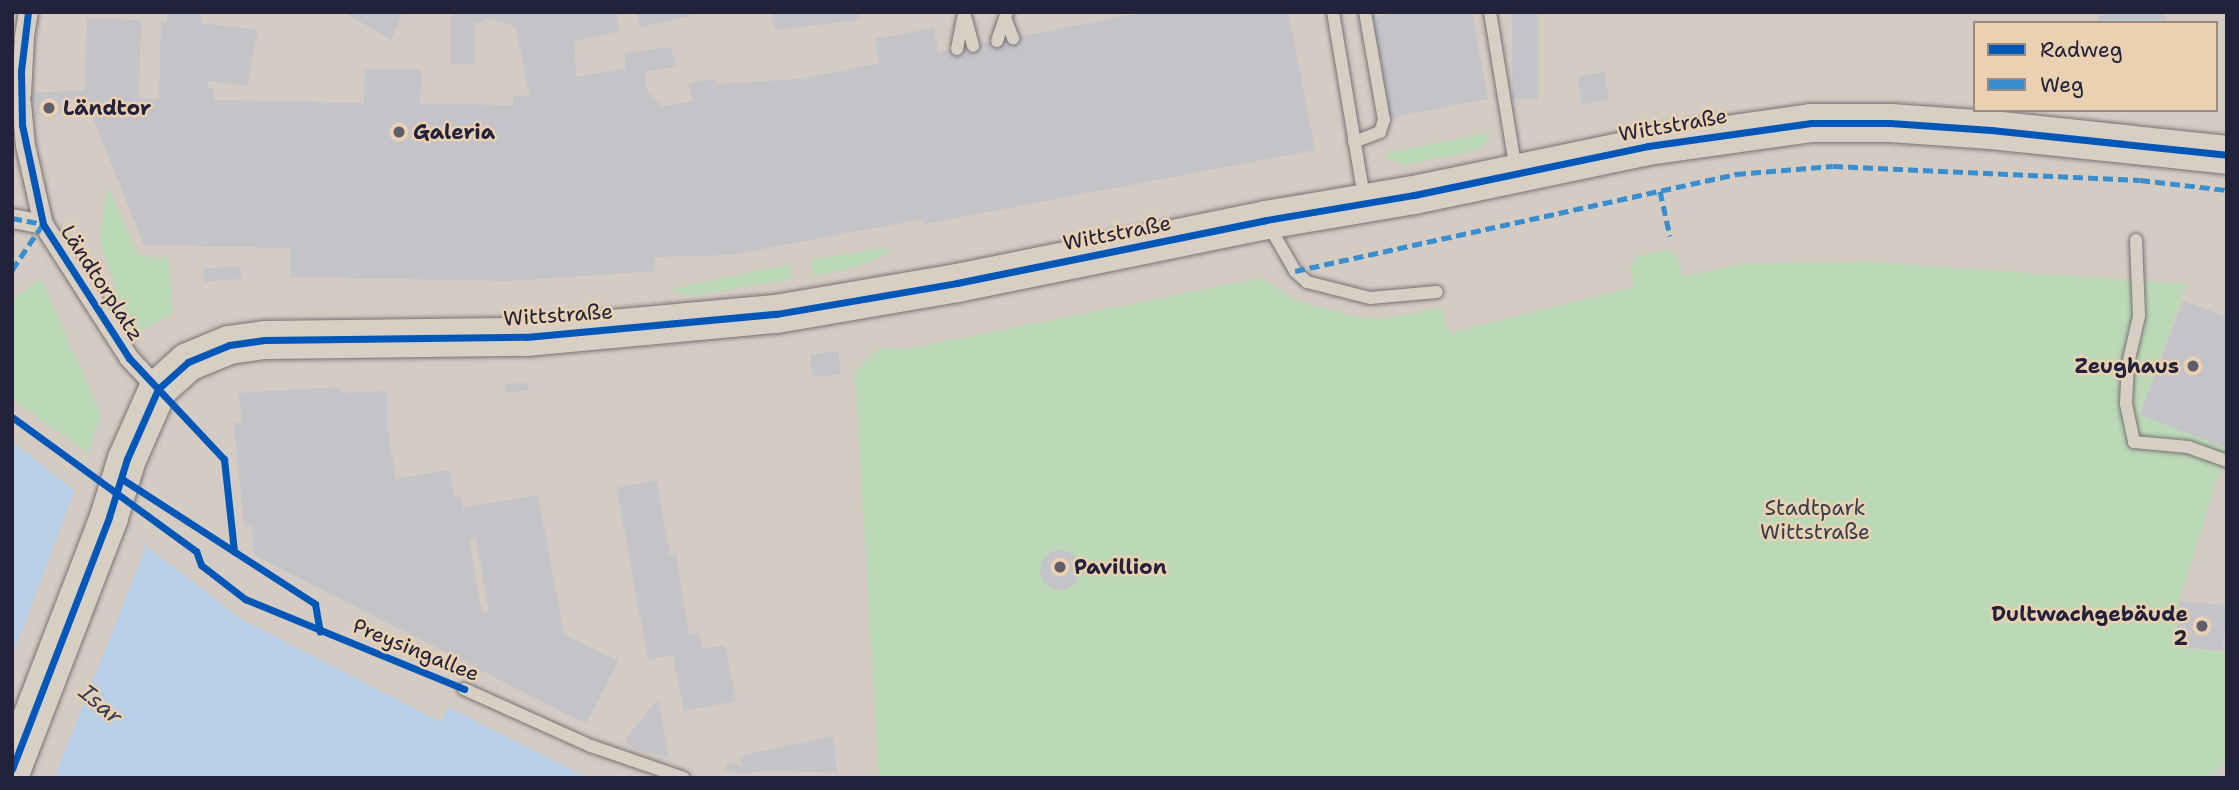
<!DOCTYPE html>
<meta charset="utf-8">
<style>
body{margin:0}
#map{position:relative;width:2239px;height:790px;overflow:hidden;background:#d4cbc3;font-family:"Shantell Sans",sans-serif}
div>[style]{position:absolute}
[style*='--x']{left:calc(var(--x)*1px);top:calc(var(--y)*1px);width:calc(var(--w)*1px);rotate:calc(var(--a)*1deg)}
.green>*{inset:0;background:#bbd9b6}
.water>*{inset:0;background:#b9cfe6}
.pier>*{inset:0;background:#d4cbc3}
.building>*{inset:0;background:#c4c3c8;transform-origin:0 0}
.round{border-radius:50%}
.roads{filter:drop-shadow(0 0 2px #767274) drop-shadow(0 0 2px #767274)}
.service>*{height:12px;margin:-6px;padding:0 6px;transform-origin:6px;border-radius:6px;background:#d7cec4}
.pedestrian>*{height:19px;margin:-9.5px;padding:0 9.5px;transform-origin:9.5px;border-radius:9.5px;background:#d7cec4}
.primary>*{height:38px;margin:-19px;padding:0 19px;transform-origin:19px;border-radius:19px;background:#d7cec4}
.quiet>*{height:5px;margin-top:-2.5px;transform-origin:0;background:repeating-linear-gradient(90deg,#398ed0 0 10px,transparent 0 15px)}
.cycleway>*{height:7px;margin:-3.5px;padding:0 3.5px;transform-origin:3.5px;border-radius:3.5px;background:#0057b8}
.dots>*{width:19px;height:19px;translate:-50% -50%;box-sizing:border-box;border:4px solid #ead1b2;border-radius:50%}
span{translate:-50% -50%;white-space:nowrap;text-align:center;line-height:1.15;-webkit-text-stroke:5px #ead1b2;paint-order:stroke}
.poi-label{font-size:21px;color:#22223b;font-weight:700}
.left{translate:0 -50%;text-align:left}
.right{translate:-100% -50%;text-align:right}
.street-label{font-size:21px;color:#22223b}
.park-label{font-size:21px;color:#363f4c}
.water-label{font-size:23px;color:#373c57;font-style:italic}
.frame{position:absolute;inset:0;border:14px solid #22223b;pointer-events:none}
.legend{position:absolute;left:1973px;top:21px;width:245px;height:91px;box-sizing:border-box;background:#ead1b2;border:2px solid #9a8b82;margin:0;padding:9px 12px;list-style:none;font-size:21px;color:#22223b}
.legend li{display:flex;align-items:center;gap:14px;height:35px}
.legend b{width:35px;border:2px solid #9a8b82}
</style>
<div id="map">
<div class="green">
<div style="clip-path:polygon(1490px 132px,1488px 141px,1474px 151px,1402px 165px,1390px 160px,1384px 154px)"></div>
<div style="clip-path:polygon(106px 191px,110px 191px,138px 255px,168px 259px,173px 313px,131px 336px,100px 242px)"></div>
<div style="clip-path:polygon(889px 247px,890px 252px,856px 267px,814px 276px,811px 260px)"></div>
<div style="clip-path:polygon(1667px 249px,1677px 256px,1683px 277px,1740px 264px,1872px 262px,2187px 284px,2140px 415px,2227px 448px,2179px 601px,2176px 647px,2227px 652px,2227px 760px,2209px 778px,879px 778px,855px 372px,877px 349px,912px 348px,1261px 278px,1298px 301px,1359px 317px,1383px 319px,1441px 308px,1449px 333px,1634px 287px,1630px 265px,1638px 256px)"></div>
<div style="clip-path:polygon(790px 264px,792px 279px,693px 296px,668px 290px)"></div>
<div style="clip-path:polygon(41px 278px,101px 415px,88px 453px,12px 399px,12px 300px)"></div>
</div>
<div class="water">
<div style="clip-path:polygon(12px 442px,241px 619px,441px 722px,448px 707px,588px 778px,12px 778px)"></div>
</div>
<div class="pier">
<div style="clip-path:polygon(75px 490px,146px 547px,54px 778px,12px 778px,12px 657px)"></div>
</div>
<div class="building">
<div style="clip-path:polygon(167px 12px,201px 12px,201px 23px,258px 30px,247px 86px,209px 81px,208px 88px,214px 89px,213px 100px,364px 103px,365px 69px,421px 70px,420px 104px,513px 105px,513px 96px,530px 96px,515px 26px,484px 18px,484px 23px,474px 23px,475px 64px,451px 64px,450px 12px,628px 12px,616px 16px,620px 31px,574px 41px,576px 77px,625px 69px,625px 53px,671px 47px,676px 67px,645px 72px,647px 91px,662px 106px,693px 101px,688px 84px,714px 79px,716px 84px,800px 79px,880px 63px,875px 39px,934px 28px,938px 52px,1146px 12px,1288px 12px,1315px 150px,924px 224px,923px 219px,730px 255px,654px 257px,655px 271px,509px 281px,290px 277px,290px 248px,144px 245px,85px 98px,62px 100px,62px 112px,49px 120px,36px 113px,36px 102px,12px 103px,12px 94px,85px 90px,87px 18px,141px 20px,139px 98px,159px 99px,161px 22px,167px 22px)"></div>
<div style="clip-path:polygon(344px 12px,403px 12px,391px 40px)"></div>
<div style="clip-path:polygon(637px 12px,703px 12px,703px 13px,640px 27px)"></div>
<div style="clip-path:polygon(770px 12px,857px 12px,860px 20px,775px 30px)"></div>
<div style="clip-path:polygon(1399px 12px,1472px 12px,1488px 99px,1389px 118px,1370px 18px)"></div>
<div style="left:1512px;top:12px;width:26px;height:87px"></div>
<div style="left:2098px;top:12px;width:67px;height:11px"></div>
<div style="left:1604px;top:72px;width:28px;height:27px;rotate:80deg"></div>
<div style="left:240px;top:266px;width:13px;height:37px;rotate:86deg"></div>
<div style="clip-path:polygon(2183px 301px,2227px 317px,2227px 448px,2140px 415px)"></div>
<div style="left:838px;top:351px;width:23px;height:28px;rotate:83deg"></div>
<div style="left:527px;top:382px;width:8px;height:23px;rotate:83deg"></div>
<div style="clip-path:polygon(evenodd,340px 387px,341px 393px,386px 391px,387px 427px,396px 479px,449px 470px,454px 498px,461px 497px,463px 508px,538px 495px,564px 634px,618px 661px,586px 724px,254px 555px,252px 526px,244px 527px,234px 423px,242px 422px,239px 393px,340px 387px,476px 538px,489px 612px,482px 613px,469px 540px,476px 538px)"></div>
<div style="clip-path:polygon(656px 480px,670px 555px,676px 553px,689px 635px,699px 633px,702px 649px,725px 645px,736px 701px,684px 711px,673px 655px,648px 660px,617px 488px)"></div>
<div class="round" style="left:1040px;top:550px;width:40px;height:40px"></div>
<div style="left:2179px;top:601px;width:48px;height:46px;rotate:5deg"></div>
<div style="clip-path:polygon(658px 699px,669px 757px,640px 751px,629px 745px,626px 738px)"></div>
<div style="clip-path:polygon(833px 736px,837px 773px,765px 770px,744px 774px,725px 770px,726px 762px,742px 766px,740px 756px)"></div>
</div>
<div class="roads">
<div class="service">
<div style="--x:964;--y:12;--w:35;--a:75"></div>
<div style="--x:1333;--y:12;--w:189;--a:80.5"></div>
<div style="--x:1490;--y:12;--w:160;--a:80.7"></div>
<div style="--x:1005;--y:18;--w:22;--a:68"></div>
<div style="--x:997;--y:41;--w:31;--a:-71"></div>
<div style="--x:957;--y:49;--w:32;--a:-79"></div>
<div style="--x:1354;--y:142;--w:28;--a:-21"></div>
<div style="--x:1380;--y:132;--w:13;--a:-72"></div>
<div style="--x:1384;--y:120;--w:110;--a:-100"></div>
<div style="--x:1268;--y:224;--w:54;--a:60.1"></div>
<div style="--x:1295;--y:271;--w:16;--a:43"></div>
<div style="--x:1307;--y:282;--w:65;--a:14.3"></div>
<div style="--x:1370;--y:298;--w:67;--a:-5.1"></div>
<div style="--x:2136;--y:240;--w:76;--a:87.7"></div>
<div style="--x:2139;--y:316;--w:49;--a:102.9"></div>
<div style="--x:2128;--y:364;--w:40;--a:92.9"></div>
<div style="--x:2126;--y:404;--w:39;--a:78"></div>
<div style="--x:2134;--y:442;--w:54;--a:5.3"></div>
<div style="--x:2188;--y:447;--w:41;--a:19.7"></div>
<div style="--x:464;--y:689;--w:139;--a:24.2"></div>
<div style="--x:591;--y:746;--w:98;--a:19"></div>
</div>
<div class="pedestrian">
<div style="--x:21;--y:94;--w:58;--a:-87"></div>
<div style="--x:24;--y:36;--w:24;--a:-81"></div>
<div style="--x:21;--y:103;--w:42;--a:84.6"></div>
<div style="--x:25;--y:145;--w:81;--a:77.2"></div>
<div style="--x:43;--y:224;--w:159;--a:57.3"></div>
<div style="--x:129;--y:358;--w:42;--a:46.9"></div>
<div style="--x:12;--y:218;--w:32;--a:11"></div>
</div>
<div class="primary">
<div style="--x:12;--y:769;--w:270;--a:-68.9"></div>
<div style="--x:109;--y:517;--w:61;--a:-72.8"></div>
<div style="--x:127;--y:459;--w:77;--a:-66.1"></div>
<div style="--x:158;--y:389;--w:40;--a:-42"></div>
<div style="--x:188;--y:362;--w:44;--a:-22.5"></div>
<div style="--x:229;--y:345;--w:36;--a:-8"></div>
<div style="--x:265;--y:340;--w:261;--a:-0.7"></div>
<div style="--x:526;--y:337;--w:251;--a:-5.3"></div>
<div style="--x:776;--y:314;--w:184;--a:-9.7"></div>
<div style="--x:957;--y:283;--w:315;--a:-11.5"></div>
<div style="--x:1266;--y:220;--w:150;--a:-9.6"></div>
<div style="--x:1414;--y:195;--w:239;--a:-11.8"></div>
<div style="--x:1648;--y:146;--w:165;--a:-8"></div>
<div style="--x:1811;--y:123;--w:79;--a:0"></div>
<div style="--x:1890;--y:123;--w:101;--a:4"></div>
<div style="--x:1991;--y:130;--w:237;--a:6"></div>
</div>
</div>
<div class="quiet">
<div style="--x:1660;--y:191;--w:46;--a:77.5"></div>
<div style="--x:12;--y:218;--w:32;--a:11"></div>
<div style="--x:12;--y:270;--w:55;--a:-56"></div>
<div style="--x:1295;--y:271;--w:452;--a:-12.4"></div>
<div style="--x:1736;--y:174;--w:97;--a:-4.7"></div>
<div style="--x:1833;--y:166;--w:307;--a:2.6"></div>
<div style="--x:2140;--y:180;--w:88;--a:6.6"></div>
</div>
<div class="cycleway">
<div style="--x:28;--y:12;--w:59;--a:96.8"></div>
<div style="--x:21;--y:71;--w:54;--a:88.9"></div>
<div style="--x:22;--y:125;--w:101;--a:78"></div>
<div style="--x:43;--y:224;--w:159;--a:57.3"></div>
<div style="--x:129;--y:358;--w:139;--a:46.8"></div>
<div style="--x:224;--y:459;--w:93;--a:83.8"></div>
<div style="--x:12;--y:417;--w:228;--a:36.1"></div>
<div style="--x:196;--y:551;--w:15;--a:70"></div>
<div style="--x:201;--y:565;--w:56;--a:37.7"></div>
<div style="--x:245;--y:599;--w:237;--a:22.3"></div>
<div style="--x:122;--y:479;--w:230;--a:32.9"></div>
<div style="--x:315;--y:604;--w:28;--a:80"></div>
<div style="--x:12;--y:769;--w:270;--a:-68.9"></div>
<div style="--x:109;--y:517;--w:61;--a:-72.8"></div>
<div style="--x:127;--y:459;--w:77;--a:-66.1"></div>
<div style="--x:158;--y:389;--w:40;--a:-42"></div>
<div style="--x:188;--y:362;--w:44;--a:-22.5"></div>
<div style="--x:229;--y:345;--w:36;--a:-8"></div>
<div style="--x:265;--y:340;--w:261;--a:-0.7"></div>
<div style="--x:526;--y:337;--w:251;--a:-5.3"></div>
<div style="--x:776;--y:314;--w:184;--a:-9.7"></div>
<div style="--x:957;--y:283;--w:315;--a:-11.5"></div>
<div style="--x:1266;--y:220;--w:150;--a:-9.6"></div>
<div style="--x:1414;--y:195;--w:239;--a:-11.8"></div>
<div style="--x:1648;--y:146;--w:165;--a:-8"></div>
<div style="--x:1811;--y:123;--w:79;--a:0"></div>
<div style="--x:1890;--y:123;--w:101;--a:4"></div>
<div style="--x:1991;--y:130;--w:237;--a:6"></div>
</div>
<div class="dots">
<div style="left:49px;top:108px;background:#605d6b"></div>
<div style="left:399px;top:132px;background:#605d6b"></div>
<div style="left:2193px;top:366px;background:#605d6b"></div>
<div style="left:1060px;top:567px;background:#605d6b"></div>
<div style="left:2202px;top:626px;background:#605d6b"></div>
</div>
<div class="poi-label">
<span class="left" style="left:63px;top:108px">Ländtor</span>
<span class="left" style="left:413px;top:132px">Galeria</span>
<span class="right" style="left:2179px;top:366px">Zeughaus</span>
<span class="left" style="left:1074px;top:567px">Pavillion</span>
<span class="right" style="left:2188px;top:626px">Dultwachgebäude<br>2</span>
</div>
<div class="street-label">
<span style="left:1673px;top:125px;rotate:-10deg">Wittstraße</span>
<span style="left:1117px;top:233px;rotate:-11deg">Wittstraße</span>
<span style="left:102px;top:283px;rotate:57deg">Ländtorplatz</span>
<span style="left:558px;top:315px;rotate:-4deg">Wittstraße</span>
<span style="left:416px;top:650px;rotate:22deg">Preysingallee</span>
</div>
<div class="park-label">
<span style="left:1815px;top:520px">Stadtpark<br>Wittstraße</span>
</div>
<div class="water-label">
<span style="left:101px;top:704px;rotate:40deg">Isar</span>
</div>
<div class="frame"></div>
<ul class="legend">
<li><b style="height:9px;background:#0057b8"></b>Radweg</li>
<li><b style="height:9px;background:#398ed0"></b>Weg</li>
</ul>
</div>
